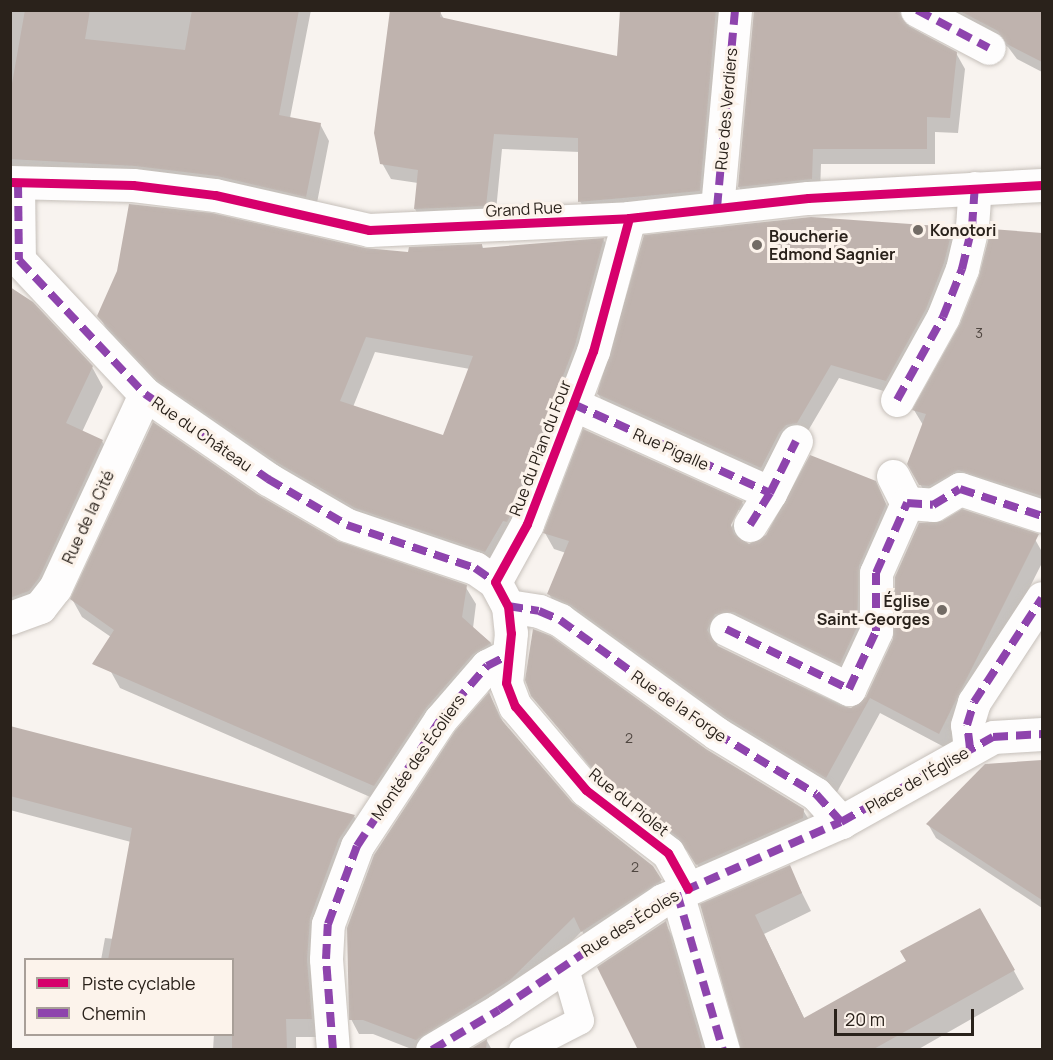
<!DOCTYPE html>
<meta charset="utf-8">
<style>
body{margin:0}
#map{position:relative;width:1053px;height:1060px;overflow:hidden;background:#f8f3ef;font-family:Manrope,sans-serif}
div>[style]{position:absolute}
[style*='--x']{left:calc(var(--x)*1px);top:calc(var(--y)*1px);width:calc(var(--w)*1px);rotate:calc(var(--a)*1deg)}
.shadow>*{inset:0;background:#0003}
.building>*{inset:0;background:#bfb3ae}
.roads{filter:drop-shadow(0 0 2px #c6c0ba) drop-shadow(0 0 2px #c6c0ba)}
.lane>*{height:27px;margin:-13.5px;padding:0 13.5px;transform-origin:13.5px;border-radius:13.5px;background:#fefdfd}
.street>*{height:33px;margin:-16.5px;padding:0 16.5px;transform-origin:16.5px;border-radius:16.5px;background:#fefdfd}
.quiet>*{height:8px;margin-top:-4px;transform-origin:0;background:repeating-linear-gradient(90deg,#8e44ad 0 15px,transparent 0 23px)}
.cycleway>*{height:9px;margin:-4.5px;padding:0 4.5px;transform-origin:4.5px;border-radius:4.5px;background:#d6006c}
.dots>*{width:16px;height:16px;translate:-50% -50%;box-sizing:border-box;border:3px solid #fcf3eb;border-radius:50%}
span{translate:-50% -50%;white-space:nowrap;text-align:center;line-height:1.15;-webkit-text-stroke:6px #fcf3eb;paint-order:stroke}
.number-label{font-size:14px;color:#4f4640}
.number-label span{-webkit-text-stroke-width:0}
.street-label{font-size:16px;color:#2a221b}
.poi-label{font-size:16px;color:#2a221b;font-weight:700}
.left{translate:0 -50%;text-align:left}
.right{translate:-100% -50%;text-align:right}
.frame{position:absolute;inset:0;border:12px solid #2a221b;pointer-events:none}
.legend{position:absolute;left:24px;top:958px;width:210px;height:78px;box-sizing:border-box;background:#fcf3eb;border:2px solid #a89f98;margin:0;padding:8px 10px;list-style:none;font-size:18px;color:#2a221b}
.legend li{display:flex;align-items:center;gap:12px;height:30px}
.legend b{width:30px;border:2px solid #a89f98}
.scale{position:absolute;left:834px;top:1009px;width:140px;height:27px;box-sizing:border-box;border:3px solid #2a221b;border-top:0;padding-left:8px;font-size:18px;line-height:21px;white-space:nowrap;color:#2a221b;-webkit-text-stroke:4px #fcf3eb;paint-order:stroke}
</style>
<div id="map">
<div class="shadow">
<div style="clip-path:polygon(10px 10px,311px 10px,290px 118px,320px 124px,329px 141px,315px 213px,10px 174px)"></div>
<div style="clip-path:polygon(621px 10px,736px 10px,708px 206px,589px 217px,580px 201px,580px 152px,502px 149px,495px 221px,424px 224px,415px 209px,418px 183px,391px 179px,382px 163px,440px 12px,444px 19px,618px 58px)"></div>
<div style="clip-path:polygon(755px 10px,919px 10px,908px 18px,909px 26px,956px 53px,965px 69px,958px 133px,935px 132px,935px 164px,821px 164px,820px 194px,748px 202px,739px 187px)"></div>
<div style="clip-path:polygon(934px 10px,1042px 10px,1042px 72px,1017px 59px,1008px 47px)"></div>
<div style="clip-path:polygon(952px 228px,960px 242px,894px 394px,839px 378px,805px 436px,769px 482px,607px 408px,598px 394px)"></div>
<div style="clip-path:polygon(992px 231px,1042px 234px,1042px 508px,929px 500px,909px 464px,923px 425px,914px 410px,962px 325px,981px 276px)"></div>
<div style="clip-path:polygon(evenodd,603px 239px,613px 256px,495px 568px,365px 524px,168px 396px,108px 332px,99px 315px,365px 250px,410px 253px,482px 245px,484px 250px,603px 239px,375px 352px,470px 369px,443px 437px,353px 407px,375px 352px)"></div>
<div style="clip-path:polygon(10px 289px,92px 367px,103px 387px,82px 432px,102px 441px,113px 460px,49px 598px,10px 623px)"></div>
<div style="clip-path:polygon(evenodd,875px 483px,895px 521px,866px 644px,849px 679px,724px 630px,716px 647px,851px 709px,867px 698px,1032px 534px,1041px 550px,1042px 563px,948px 749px,880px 713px,836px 794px,558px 610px,549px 594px,566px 553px,554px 549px,545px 533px,742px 502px,751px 519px,741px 540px,749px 545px,875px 483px,737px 510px,740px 510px,729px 532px,727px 531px,737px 510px)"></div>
<div style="clip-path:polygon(257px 496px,337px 543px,465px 586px,476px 604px,473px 628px,490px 642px,500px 660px,384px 803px,120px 688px,110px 670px,111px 637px,82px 617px,72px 599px)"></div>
<div style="clip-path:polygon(489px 694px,504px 724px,571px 803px,652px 867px,669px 895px,591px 946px,582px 931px,518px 995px,432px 1050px,414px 1050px,373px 1034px,359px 1034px,351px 1019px)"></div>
<div style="clip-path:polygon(533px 696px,705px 750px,803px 810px,812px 825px,706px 879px,690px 853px,609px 791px)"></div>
<div style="clip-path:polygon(10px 727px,354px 816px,364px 834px,349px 858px,321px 1037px,296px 1037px,296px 1050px,213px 1050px,214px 1034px,232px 1034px,232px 960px,101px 960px,105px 938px,114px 939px,131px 842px,10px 810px)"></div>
<div style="clip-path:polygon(1042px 762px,1042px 908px,936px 838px,928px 824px,985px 766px)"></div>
<div style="clip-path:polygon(789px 867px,811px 911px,764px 934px,805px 1020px,908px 962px,980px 910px,1024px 989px,917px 1050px,741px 1050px,702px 905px)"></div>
<div style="clip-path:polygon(665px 923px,675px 941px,707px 1050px,639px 1050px)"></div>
<div style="clip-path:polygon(487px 1041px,492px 1050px,471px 1050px)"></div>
</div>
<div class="building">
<div style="clip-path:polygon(25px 10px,90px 10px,85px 39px,185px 50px,192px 10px,299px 10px,279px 115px,321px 123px,306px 197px,217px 176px,135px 166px,10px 159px,10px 95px)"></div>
<div style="clip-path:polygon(390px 10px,441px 10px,440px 17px,617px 56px,620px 10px,716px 10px,700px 191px,578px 202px,578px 138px,494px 134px,486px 206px,414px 209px,418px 170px,380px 164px,374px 133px)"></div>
<div style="clip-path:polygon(754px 10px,898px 10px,908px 26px,957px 52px,950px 118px,927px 117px,927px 149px,813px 149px,812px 179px,738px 187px)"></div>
<div style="clip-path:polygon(958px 10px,1042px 10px,1042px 62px,1007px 44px,998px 31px)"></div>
<div style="clip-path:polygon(evenodd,129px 204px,212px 213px,365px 248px,408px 252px,409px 247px,482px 244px,482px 248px,604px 238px,575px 345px,555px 397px,510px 516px,507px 522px,503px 521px,485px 552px,355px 508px,278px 463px,157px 380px,97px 316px,117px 271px,129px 204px,366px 337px,473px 356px,443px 435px,340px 401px,366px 337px)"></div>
<div style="clip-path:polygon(811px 217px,953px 227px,944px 263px,926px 309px,886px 381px,831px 365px,797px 423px,786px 425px,779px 433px,761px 468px,597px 394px,644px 235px)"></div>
<div style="clip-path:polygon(991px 229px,1042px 233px,1042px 496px,958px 470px,929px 486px,919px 485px,907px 464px,926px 414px,912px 410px,960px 324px,979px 276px)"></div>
<div style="clip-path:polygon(10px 287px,33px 302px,93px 366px,66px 423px,103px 440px,39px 578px,29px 591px,10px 598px)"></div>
<div style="clip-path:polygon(153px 422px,257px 494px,338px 541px,467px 585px,462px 617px,491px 643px,473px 654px,426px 708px,374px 786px,92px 664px,114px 630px,70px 599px)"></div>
<div style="clip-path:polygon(583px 429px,743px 501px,731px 525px,734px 534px,749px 544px,766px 535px,810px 455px,876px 481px,886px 504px,859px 566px,857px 627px,840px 664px,734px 612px,715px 614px,707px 630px,718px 646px,841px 706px,851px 708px,866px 697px,893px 639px,895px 577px,919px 523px,942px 521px,962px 509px,1039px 534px,939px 734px,870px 698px,826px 778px,726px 717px,571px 605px,547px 594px,569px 541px,543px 533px)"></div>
<div style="clip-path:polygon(533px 629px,551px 636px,706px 749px,804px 809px,803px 818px,696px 865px,679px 838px,599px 776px,531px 696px,525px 680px)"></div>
<div style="clip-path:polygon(489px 692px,500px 718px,572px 802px,653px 866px,662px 880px,581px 932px,574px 917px,510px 980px,416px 1040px,363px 1020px,349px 1020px,347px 928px,374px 855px,455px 731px)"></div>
<div style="clip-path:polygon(10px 726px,355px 815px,339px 839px,310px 918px,307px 960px,312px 1019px,286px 1019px,287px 1050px,232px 1050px,232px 960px,108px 960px,132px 828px,10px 796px)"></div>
<div style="clip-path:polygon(1042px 760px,1042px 900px,926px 824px,985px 764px)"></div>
<div style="clip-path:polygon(790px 865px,802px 893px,755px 915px,804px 1018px,906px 961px,900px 951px,980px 908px,1015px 970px,872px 1050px,741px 1050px,700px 904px)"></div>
<div style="clip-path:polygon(666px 921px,703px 1050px,638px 1050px,597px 967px)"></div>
<div style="clip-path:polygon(487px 1039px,486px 1050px,469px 1050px)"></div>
</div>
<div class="roads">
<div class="lane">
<div style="--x:522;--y:1050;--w:65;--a:-27.3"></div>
<div style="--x:580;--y:1020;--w:57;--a:-106.2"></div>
</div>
<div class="street">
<div style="--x:917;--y:10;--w:81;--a:27.8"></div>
<div style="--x:10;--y:182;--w:123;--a:1.4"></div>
<div style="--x:133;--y:185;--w:83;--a:7"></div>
<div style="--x:215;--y:195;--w:158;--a:12.8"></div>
<div style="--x:369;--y:230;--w:260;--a:-2.6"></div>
<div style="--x:629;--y:218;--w:180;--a:-6.4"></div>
<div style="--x:808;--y:198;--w:234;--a:-3.2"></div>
<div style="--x:18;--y:183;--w:77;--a:89.3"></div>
<div style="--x:19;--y:260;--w:184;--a:46.8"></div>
<div style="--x:145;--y:394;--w:150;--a:34.6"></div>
<div style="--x:268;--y:479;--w:91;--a:30.2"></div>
<div style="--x:347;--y:525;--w:135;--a:18.6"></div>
<div style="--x:475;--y:568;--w:24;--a:35"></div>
<div style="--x:717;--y:208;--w:199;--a:-84.8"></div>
<div style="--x:629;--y:218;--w:138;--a:105.1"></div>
<div style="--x:593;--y:351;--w:57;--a:110.7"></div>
<div style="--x:573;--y:404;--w:129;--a:111"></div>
<div style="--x:527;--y:524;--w:66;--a:118.9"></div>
<div style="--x:495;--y:582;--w:27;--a:62"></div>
<div style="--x:508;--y:606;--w:27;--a:84"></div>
<div style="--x:511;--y:633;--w:50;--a:95.7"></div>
<div style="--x:506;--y:683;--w:25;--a:69"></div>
<div style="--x:515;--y:706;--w:110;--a:49.8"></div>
<div style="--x:586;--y:790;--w:103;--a:37.5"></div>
<div style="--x:668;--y:853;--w:41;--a:60.9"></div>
<div style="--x:897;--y:400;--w:95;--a:-61"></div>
<div style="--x:943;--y:317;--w:52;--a:-68.4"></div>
<div style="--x:962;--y:269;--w:43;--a:-76.6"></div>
<div style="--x:972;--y:227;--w:39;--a:-86"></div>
<div style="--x:573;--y:404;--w:216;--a:24.3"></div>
<div style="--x:770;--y:493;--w:58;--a:-63.4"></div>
<div style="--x:893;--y:476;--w:30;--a:63"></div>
<div style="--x:750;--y:525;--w:38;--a:-58"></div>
<div style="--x:508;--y:606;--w:31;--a:9"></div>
<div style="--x:539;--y:611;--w:23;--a:23"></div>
<div style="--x:560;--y:620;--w:193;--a:35.9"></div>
<div style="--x:716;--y:733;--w:117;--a:31.4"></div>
<div style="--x:816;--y:794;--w:38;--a:48"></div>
<div style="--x:10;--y:618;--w:32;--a:-20"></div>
<div style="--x:40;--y:607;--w:24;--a:-52"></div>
<div style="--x:55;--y:588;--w:214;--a:-65.1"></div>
<div style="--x:726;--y:629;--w:137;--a:26"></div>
<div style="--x:849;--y:689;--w:64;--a:-65"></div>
<div style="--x:876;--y:631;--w:58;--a:-90"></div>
<div style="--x:876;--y:573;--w:77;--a:-66.1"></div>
<div style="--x:907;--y:503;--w:26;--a:4"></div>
<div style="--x:933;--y:505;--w:31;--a:-31"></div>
<div style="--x:960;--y:489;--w:86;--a:18.2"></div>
<div style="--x:970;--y:748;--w:23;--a:-97"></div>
<div style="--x:967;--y:725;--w:24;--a:-73"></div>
<div style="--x:974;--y:702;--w:124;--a:-56.8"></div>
<div style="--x:677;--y:893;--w:164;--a:73.7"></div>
<div style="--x:333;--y:1050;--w:91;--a:-94.4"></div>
<div style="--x:326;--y:959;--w:35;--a:-87"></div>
<div style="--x:328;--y:924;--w:83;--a:-69.6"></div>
<div style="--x:357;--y:846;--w:151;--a:-56.6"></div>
<div style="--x:440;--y:720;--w:72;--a:-49"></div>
<div style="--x:487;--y:666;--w:22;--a:-27"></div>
<div style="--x:432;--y:1050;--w:78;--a:-30.8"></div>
<div style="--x:499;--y:1010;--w:197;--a:-33.9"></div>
<div style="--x:663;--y:900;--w:194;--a:-23.7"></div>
<div style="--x:841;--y:822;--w:174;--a:-29.2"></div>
<div style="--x:993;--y:737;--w:49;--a:-3.5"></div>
</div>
</div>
<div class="quiet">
<div style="--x:917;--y:10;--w:81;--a:27.8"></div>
<div style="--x:18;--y:183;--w:77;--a:89.3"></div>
<div style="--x:19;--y:260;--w:184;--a:46.8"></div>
<div style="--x:145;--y:394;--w:150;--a:34.6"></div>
<div style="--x:268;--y:479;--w:91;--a:30.2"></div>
<div style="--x:347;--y:525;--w:135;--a:18.6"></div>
<div style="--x:475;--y:568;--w:24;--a:35"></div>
<div style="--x:717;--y:208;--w:199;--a:-84.8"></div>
<div style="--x:897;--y:400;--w:95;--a:-61"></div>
<div style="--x:943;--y:317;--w:52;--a:-68.4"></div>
<div style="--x:962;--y:269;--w:43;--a:-76.6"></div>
<div style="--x:972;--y:227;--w:39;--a:-86"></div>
<div style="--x:573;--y:404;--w:216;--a:24.3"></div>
<div style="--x:770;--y:493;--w:58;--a:-63.4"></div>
<div style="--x:750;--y:525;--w:38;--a:-58"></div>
<div style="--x:508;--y:606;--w:31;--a:9"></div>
<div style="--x:539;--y:611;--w:23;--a:23"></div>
<div style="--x:560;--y:620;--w:193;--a:35.9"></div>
<div style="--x:716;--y:733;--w:117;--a:31.4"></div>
<div style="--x:816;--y:794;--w:38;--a:48"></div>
<div style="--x:726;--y:629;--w:137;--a:26"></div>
<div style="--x:849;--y:689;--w:64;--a:-65"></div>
<div style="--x:876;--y:631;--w:58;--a:-90"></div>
<div style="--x:876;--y:573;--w:77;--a:-66.1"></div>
<div style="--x:907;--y:503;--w:26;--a:4"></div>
<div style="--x:933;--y:505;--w:31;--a:-31"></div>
<div style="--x:960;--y:489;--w:86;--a:18.2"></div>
<div style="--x:970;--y:748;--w:23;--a:-97"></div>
<div style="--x:967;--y:725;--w:24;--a:-73"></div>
<div style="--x:974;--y:702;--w:124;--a:-56.8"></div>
<div style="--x:677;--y:893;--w:164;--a:73.7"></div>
<div style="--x:333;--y:1050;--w:91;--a:-94.4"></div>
<div style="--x:326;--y:959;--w:35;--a:-87"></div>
<div style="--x:328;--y:924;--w:83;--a:-69.6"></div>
<div style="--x:357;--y:846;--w:151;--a:-56.6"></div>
<div style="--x:440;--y:720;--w:72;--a:-49"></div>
<div style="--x:487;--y:666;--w:22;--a:-27"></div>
<div style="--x:432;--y:1050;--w:78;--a:-30.8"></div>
<div style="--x:499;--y:1010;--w:197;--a:-33.9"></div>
<div style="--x:663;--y:900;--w:194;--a:-23.7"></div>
<div style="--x:841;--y:822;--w:174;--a:-29.2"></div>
<div style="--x:993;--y:737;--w:49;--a:-3.5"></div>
</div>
<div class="cycleway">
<div style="--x:10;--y:182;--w:123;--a:1.4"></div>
<div style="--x:133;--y:185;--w:83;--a:7"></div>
<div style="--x:215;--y:195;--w:158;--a:12.8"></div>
<div style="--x:369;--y:230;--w:260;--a:-2.6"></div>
<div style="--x:629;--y:218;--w:180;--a:-6.4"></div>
<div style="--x:808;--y:198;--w:234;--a:-3.2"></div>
<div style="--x:629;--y:218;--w:138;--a:105.1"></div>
<div style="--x:593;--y:351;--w:57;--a:110.7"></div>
<div style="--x:573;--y:404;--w:129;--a:111"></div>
<div style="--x:527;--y:524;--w:66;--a:118.9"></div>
<div style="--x:495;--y:582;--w:27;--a:62"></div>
<div style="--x:508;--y:606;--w:27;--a:84"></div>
<div style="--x:511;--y:633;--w:50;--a:95.7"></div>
<div style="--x:506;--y:683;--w:25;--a:69"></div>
<div style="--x:515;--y:706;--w:110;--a:49.8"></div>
<div style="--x:586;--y:790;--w:103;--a:37.5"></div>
<div style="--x:668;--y:853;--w:41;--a:60.9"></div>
</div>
<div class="dots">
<div style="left:918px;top:230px;background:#726b65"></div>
<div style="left:757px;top:245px;background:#726b65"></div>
<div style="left:942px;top:610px;background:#726b65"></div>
</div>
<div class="number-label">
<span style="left:979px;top:333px">3</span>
<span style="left:629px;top:738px">2</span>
<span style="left:635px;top:867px">2</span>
</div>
<div class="street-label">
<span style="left:726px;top:109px;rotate:-85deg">Rue des Verdiers</span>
<span style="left:524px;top:209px;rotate:-3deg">Grand Rue</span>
<span style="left:202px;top:434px;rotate:35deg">Rue du Château</span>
<span style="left:540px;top:448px;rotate:-69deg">Rue du Plan du Four</span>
<span style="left:671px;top:449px;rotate:24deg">Rue Pigalle</span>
<span style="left:88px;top:517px;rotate:-65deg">Rue de la Cité</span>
<span style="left:679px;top:706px;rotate:35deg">Rue de la Forge</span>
<span style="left:418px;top:757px;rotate:-55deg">Montée des Écoliers</span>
<span style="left:917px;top:780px;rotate:-30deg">Place de l'Église</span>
<span style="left:629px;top:802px;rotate:39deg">Rue du Piolet</span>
<span style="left:630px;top:923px;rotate:-32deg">Rue des Écoles</span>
</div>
<div class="poi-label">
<span class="left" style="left:930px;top:230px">Konotori</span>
<span class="left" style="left:769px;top:245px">Boucherie<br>Edmond Sagnier</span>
<span class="right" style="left:930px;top:610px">Église<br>Saint-Georges</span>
</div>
<div class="frame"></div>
<ul class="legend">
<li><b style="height:8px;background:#d6006c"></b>Piste cyclable</li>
<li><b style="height:8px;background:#8e44ad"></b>Chemin</li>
</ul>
<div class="scale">20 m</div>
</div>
